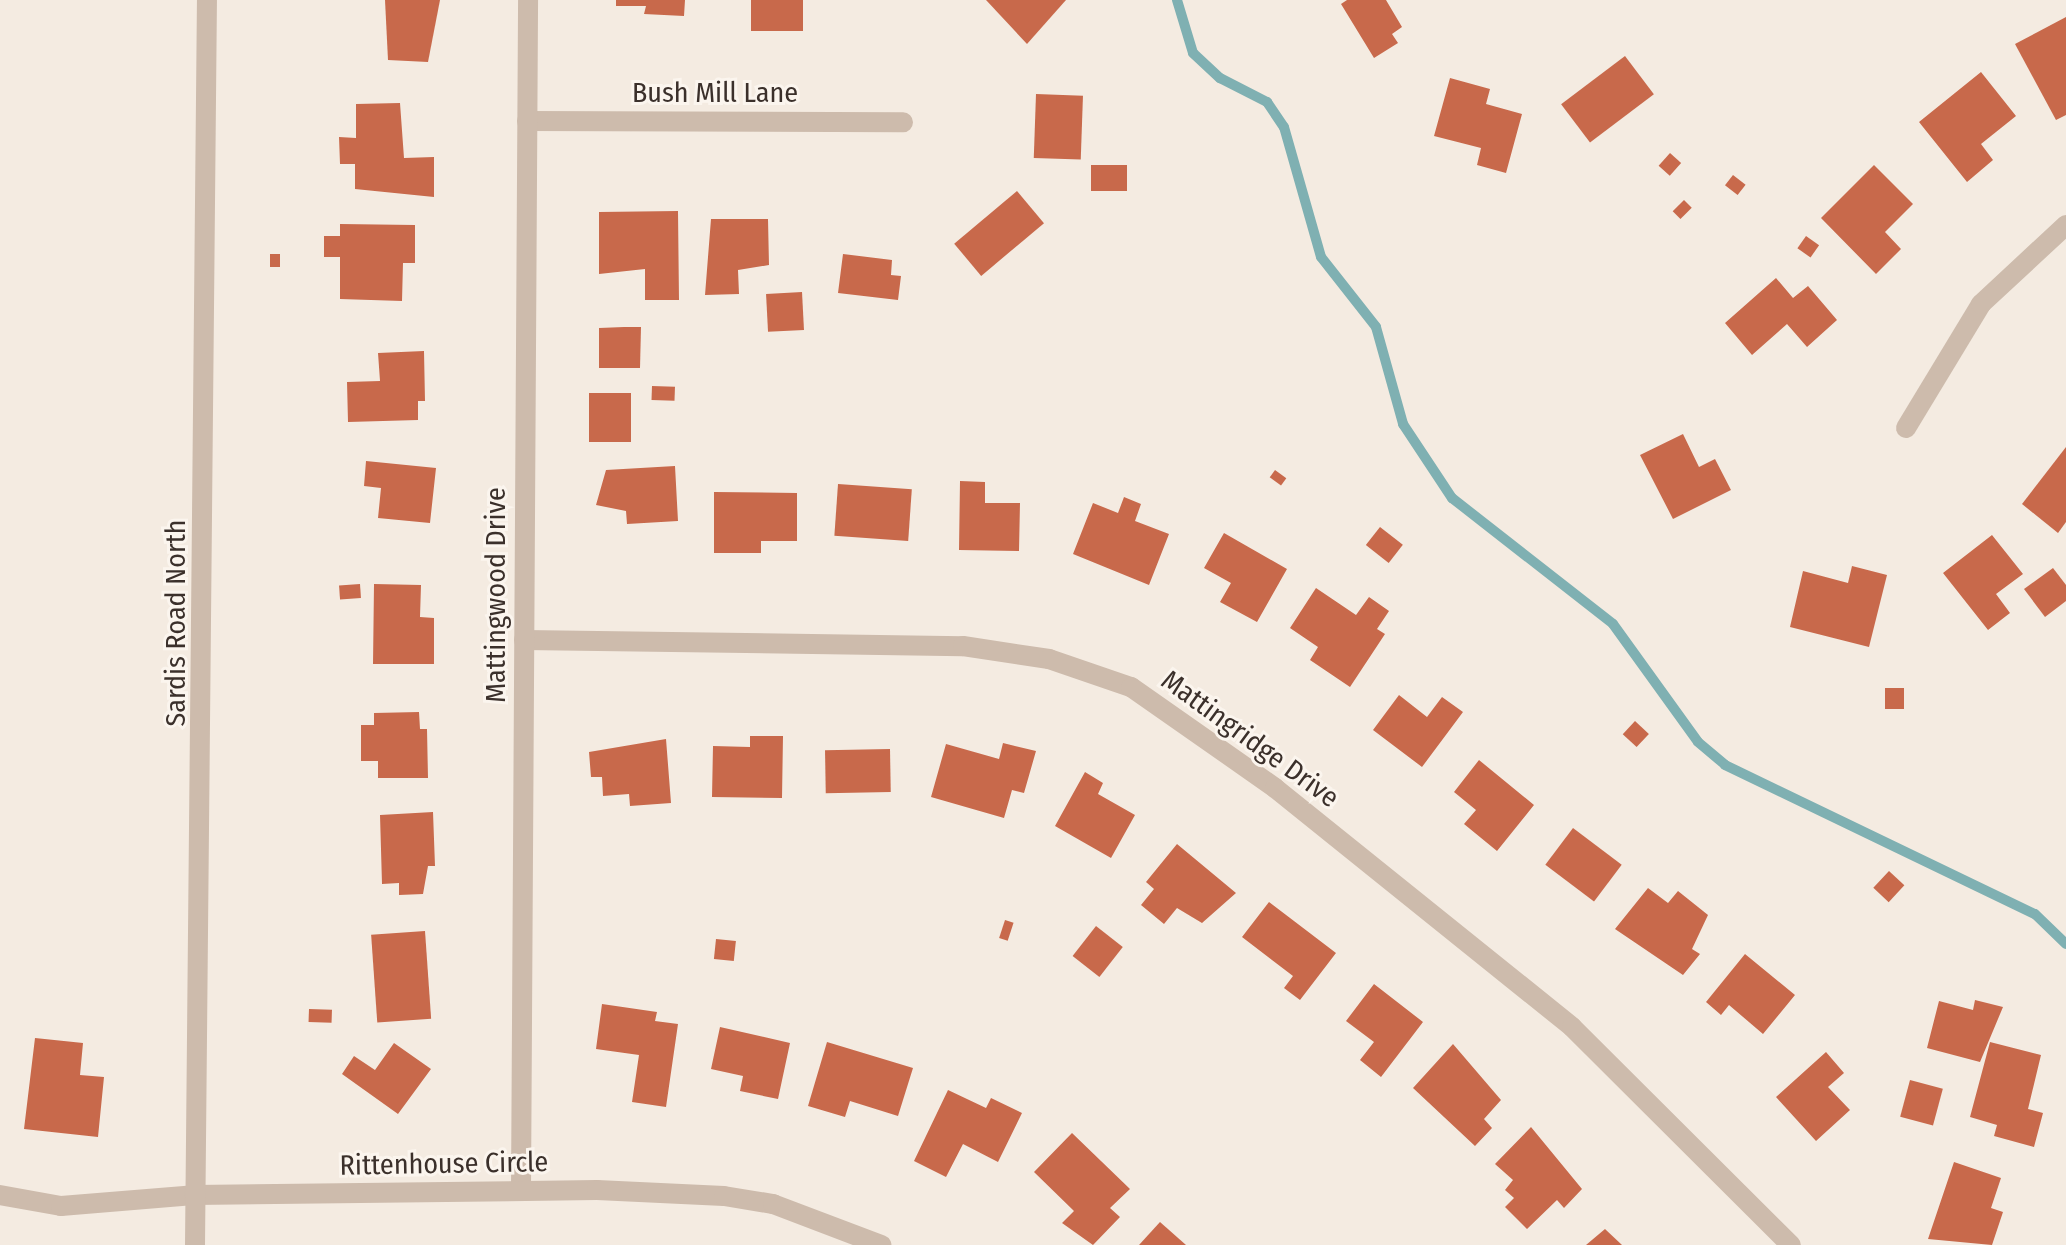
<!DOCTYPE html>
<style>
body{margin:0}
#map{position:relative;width:2066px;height:1245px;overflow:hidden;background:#f4ebe1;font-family:"Fira Sans Condensed",sans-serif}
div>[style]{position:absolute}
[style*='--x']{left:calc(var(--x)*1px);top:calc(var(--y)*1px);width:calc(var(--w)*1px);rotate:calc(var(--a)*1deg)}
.stream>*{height:10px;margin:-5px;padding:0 5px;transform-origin:5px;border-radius:5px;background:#7fb0b2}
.building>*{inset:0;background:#c8694b;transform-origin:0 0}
.minor>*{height:20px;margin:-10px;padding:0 10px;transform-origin:10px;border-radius:10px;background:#cdbbac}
.tertiary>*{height:20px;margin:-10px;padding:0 10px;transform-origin:10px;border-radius:10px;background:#cdbbac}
span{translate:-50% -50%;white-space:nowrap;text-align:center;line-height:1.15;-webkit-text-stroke:6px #fbf5ee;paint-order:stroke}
.street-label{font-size:28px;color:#3b302b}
</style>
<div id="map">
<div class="stream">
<div style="--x:1177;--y:0;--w:55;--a:73.2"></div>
<div style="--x:1193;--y:53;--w:37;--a:43"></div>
<div style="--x:1220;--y:78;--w:53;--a:27.1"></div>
<div style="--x:1267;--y:102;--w:30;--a:56"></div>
<div style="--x:1284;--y:127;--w:135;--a:74.1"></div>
<div style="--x:1321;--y:257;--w:89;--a:51.8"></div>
<div style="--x:1376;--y:327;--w:101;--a:74.4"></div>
<div style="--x:1403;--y:424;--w:89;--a:56.5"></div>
<div style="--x:1452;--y:498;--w:204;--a:38"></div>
<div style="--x:1613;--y:624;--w:145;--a:54.2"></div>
<div style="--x:1698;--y:742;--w:35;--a:40"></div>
<div style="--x:1725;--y:765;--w:344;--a:25.7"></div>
<div style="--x:2035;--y:914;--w:43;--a:44.1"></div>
</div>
<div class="building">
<div style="clip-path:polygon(385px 0,440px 0,428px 62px,388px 60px)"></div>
<div style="clip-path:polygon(616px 0,685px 0,684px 16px,644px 14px,646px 6px,616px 6px)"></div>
<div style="left:751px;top:0;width:52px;height:31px"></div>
<div style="clip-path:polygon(986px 0,1066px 0,1027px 44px)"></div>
<div style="clip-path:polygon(1347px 0,1386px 0,1402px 27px,1392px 34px,1398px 43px,1374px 58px,1341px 4px)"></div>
<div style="clip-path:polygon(2066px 17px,2066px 115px,2056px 120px,2015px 44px)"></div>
<div style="left:1625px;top:56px;width:48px;height:80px;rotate:53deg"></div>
<div style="clip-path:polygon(1981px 72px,2016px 116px,1981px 144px,1993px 160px,1967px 182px,1919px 122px)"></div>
<div style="clip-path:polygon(1450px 78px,1490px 89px,1486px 104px,1522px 114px,1506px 173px,1477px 165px,1481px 148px,1434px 136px)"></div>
<div style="left:1036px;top:94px;width:47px;height:64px;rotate:2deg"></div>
<div style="clip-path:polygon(400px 103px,404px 158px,434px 157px,434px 197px,355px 189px,355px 164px,340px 164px,339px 137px,356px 138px,356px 104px)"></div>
<div style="left:1670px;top:153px;width:15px;height:17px;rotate:42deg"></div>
<div style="left:1091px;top:165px;width:36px;height:26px"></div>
<div style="clip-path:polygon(1874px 165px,1913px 204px,1885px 232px,1901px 249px,1876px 274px,1821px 218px)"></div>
<div style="left:1733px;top:175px;width:16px;height:13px;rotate:38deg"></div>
<div style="left:1017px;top:191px;width:42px;height:82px;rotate:50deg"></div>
<div style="left:1684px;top:200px;width:11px;height:16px;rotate:45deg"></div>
<div style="clip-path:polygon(678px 211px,679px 300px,645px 300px,645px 269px,599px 274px,599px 212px)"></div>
<div style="clip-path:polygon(711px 219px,768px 219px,769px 265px,738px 270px,739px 294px,705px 295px)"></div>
<div style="clip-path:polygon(340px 224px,415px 225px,415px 263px,403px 263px,402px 301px,340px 299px,340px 257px,324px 257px,324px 236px,340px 236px)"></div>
<div style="left:1806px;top:236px;width:16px;height:15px;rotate:35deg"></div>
<div style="left:270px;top:254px;width:10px;height:13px"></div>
<div style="clip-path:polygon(843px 254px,892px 260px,891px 275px,901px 276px,898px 300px,838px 293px)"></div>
<div style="clip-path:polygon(1776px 278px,1793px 298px,1808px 286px,1837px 320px,1807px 347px,1787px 324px,1752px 355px,1725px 323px)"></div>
<div style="left:802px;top:292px;width:38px;height:36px;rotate:87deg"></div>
<div style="clip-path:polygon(624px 327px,641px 327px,640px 368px,599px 368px,599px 328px)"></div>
<div style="clip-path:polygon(424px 351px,425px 401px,418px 401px,418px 420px,348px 422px,347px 382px,380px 381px,378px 353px)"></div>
<div style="left:652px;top:386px;width:23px;height:14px;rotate:2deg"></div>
<div style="left:589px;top:393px;width:42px;height:49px"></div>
<div style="clip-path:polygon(1683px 434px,1699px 467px,1715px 459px,1731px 490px,1673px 519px,1640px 455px)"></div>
<div style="clip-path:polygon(2066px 447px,2066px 522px,2058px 533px,2022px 504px)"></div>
<div style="clip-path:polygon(366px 461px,436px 468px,430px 523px,378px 518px,381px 488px,364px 486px)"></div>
<div style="clip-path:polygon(675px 466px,678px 521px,627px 524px,626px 511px,596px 505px,606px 470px)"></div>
<div style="left:1275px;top:470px;width:14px;height:9px;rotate:36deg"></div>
<div style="clip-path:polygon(960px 481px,985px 482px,985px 503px,1020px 503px,1019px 551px,959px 550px)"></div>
<div style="left:838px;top:484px;width:74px;height:52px;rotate:4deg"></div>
<div style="clip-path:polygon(714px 492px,797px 493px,797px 541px,761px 541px,761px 553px,714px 553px)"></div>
<div style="clip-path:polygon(1124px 497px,1141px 504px,1135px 521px,1169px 534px,1149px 585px,1073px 554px,1093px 503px,1118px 513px)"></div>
<div style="left:1380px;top:527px;width:29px;height:23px;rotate:38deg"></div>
<div style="clip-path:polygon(1224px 533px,1287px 569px,1257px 622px,1220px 602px,1231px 583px,1204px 568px)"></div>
<div style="clip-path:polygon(1992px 535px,2023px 574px,1996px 594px,2010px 613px,1988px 630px,1943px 573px)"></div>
<div style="clip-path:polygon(1852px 566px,1887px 575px,1869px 647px,1790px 627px,1803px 571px,1848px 583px)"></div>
<div style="clip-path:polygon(2053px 568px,2066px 585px,2066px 601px,2045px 617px,2024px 589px)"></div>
<div style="left:360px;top:584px;width:14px;height:21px;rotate:86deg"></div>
<div style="clip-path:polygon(374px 584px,421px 585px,420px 617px,434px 618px,434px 664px,373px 664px)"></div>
<div style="clip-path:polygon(1316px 588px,1356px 615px,1369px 597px,1389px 611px,1377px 629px,1385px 634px,1350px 687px,1310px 660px,1318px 647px,1290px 628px)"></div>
<div style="left:1885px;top:688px;width:19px;height:21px"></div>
<div style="clip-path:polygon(1399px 695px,1427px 717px,1442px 697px,1463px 712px,1422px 767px,1373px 730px)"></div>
<div style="clip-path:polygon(419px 712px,420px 729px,427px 729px,428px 778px,378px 778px,378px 761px,361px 761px,361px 725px,374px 725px,374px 713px)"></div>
<div style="left:1635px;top:721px;width:19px;height:18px;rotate:43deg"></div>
<div style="clip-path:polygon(750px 736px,783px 736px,782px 798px,712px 797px,713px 746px,750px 747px)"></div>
<div style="clip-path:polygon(666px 739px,671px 803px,630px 806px,629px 794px,603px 796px,602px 777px,591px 777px,589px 752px)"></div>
<div style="clip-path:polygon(1003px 743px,1036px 751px,1024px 793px,1012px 790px,1004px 818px,931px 797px,946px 744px,999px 759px)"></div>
<div style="left:890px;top:749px;width:43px;height:65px;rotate:89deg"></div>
<div style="clip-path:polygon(1479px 760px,1534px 805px,1497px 851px,1464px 824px,1476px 810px,1454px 792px)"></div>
<div style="clip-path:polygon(1085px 772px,1103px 783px,1098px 794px,1135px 815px,1111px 858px,1055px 826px)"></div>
<div style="clip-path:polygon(433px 812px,435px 866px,428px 866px,423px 894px,399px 895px,399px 883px,382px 884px,380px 815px)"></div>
<div style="left:1573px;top:828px;width:61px;height:46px;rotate:37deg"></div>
<div style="clip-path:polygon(1177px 844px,1236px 893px,1202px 923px,1177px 908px,1164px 924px,1141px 905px,1154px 889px,1146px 882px)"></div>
<div style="left:1889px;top:871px;width:21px;height:23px;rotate:43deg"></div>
<div style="clip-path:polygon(1648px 888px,1668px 903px,1678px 891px,1708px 915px,1692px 949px,1700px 954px,1683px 975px,1615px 929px)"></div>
<div style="clip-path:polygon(1269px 902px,1336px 953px,1300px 1000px,1284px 988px,1293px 976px,1242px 937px)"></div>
<div style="left:1005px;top:920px;width:9px;height:19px;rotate:18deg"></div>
<div style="left:1096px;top:926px;width:34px;height:38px;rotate:38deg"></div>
<div style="left:425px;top:931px;width:88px;height:54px;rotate:86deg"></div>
<div style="left:716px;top:939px;width:20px;height:20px;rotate:6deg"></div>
<div style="clip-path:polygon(1745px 954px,1795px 995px,1763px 1034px,1729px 1005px,1721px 1015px,1706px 1002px)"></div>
<div style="clip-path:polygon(1374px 984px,1423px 1022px,1381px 1077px,1360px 1060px,1374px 1042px,1346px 1021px)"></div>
<div style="clip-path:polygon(1975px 1000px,2003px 1007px,1980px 1062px,1927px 1048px,1939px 1001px,1973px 1010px)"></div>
<div style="clip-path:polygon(602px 1004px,657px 1012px,655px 1021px,678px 1024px,666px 1107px,632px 1102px,639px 1055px,596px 1049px)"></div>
<div style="left:309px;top:1009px;width:23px;height:13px;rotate:2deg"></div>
<div style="clip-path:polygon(720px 1027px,790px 1043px,778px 1099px,740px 1091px,743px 1076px,711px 1069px)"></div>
<div style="clip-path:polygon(35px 1038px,83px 1043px,80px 1075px,104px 1077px,98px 1137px,24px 1129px)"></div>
<div style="clip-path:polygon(827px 1042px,913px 1068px,898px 1116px,850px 1101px,845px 1117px,808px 1106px)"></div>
<div style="clip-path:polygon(1990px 1042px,2041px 1055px,2028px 1109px,2043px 1113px,2034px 1147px,1994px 1136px,1997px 1125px,1970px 1117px)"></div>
<div style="clip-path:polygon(394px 1043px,431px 1069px,398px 1114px,342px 1074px,354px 1056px,375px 1070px)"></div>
<div style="clip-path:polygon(1453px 1044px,1501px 1100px,1484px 1119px,1492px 1128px,1475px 1146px,1413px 1088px)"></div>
<div style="clip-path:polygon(1826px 1052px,1844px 1073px,1828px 1087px,1850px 1110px,1816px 1141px,1776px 1097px)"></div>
<div style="left:1910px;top:1080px;width:34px;height:38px;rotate:15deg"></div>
<div style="clip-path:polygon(948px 1090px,986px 1108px,991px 1098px,1022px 1113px,998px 1162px,963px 1144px,946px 1177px,914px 1161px)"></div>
<div style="clip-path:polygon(1531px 1127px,1582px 1189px,1564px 1208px,1557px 1200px,1527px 1229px,1505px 1207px,1514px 1198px,1505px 1190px,1513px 1180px,1495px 1164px)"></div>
<div style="clip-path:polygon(1072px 1133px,1130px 1189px,1110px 1208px,1120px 1217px,1093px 1245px,1062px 1223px,1074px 1211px,1034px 1172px)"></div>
<div style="clip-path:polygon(1954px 1162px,2001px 1178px,1991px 1208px,2003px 1212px,1992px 1245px,1928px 1239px)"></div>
<div style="clip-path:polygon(1160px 1222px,1186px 1245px,1139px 1245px)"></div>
<div style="clip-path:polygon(1605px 1229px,1622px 1245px,1586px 1245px)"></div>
</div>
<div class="minor">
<div style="--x:527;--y:121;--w:376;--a:0.2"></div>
<div style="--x:1906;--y:428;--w:145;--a:-58.8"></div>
<div style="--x:1981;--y:304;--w:116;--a:-42.9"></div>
<div style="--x:524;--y:640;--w:439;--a:0.8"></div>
<div style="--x:963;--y:646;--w:87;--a:8.6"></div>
<div style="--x:1049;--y:659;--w:87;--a:18.9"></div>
<div style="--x:1131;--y:687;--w:176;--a:35"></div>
<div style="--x:1275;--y:788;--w:381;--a:38.8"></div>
<div style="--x:1572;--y:1027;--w:309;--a:44.9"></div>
<div style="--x:521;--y:1191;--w:1191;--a:-89.66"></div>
<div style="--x:0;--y:1195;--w:62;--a:10.2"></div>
<div style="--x:61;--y:1206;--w:133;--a:-4.7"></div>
<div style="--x:194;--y:1195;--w:403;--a:-0.7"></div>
<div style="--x:597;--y:1190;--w:127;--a:2.7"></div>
<div style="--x:724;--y:1196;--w:50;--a:9.3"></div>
<div style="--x:773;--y:1204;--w:116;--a:20.8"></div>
</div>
<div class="tertiary">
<div style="--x:195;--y:1245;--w:1245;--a:-89.45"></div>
</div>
<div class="street-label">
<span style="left:715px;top:93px">Bush Mill Lane</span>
<span style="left:496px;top:595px;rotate:-90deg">Mattingwood Drive</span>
<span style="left:176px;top:623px;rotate:-90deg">Sardis Road North</span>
<span style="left:1250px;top:739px;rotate:36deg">Mattingridge Drive</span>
<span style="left:444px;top:1164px;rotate:-1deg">Rittenhouse Circle</span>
</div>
</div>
